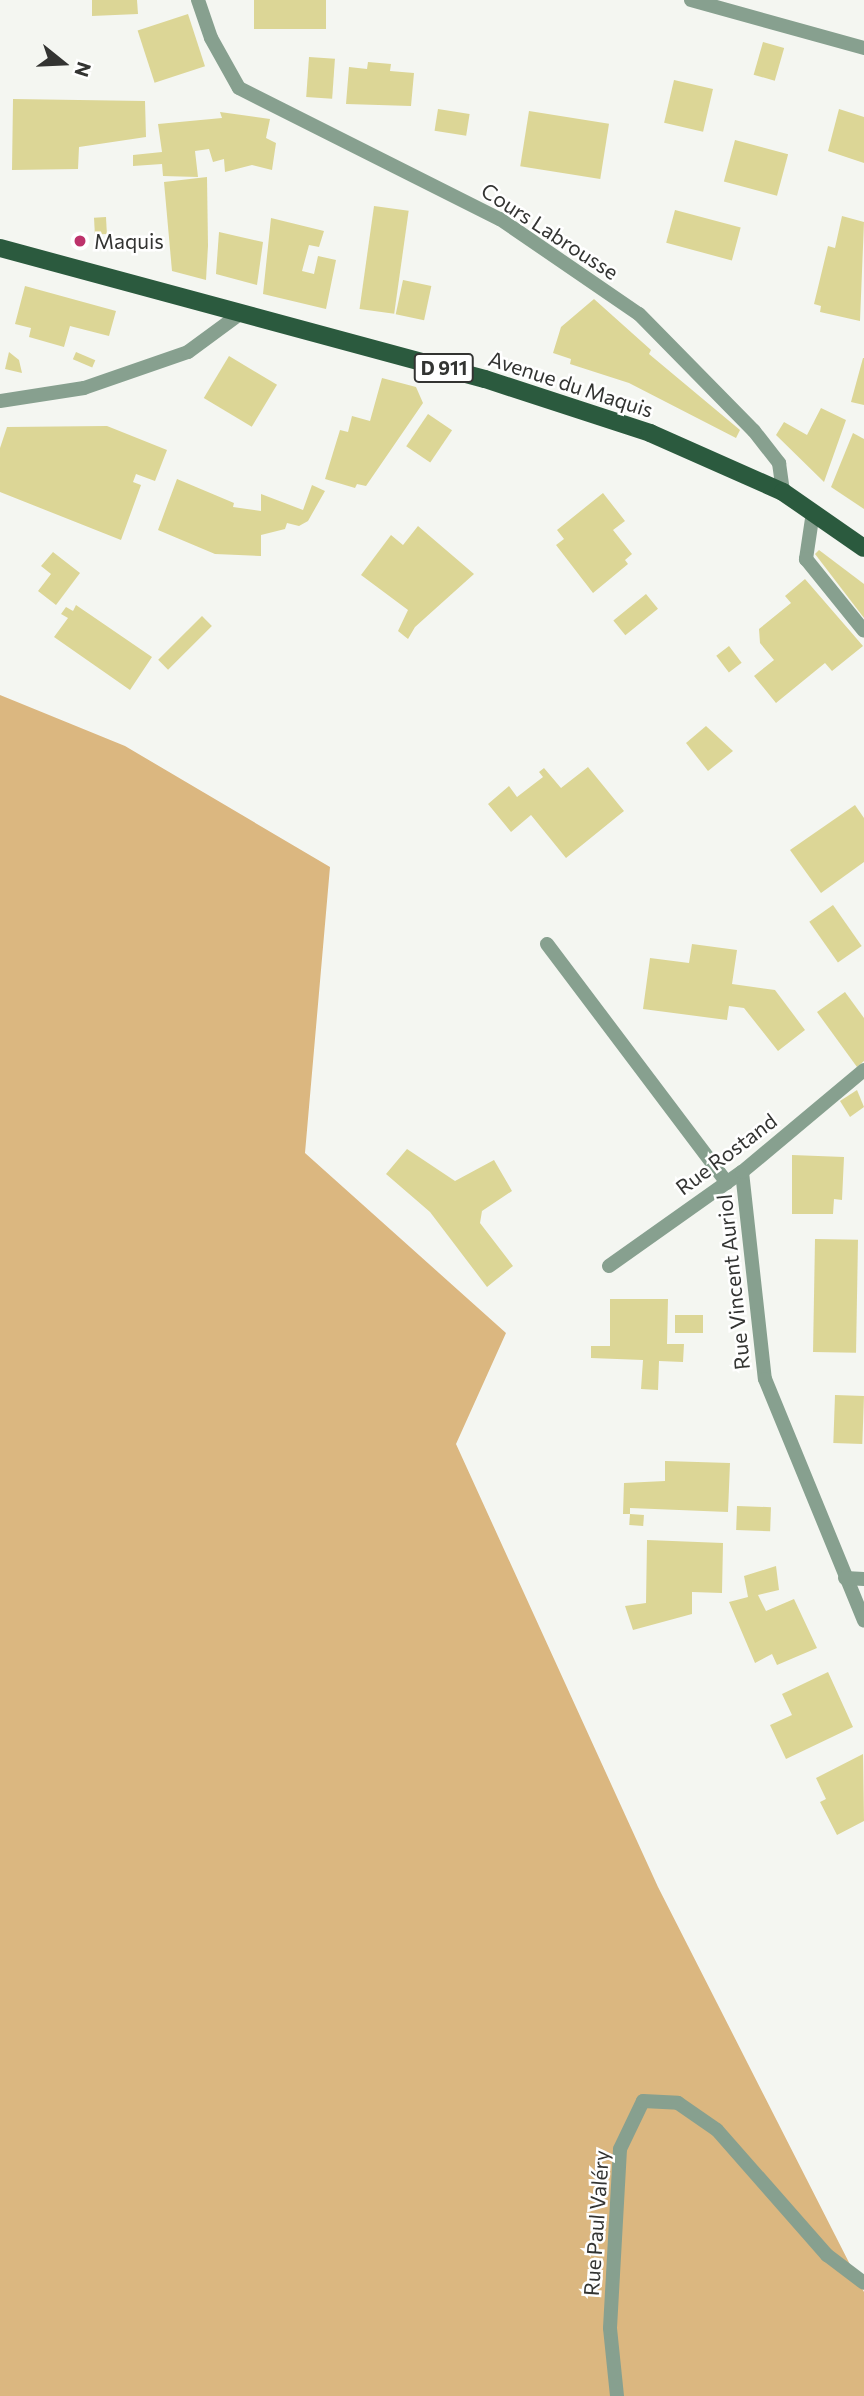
<!DOCTYPE html>
<meta charset="utf-8">
<style>
body{margin:0}
#map{position:relative;width:864px;height:2396px;overflow:hidden;background:#f4f6f1;font-family:Commissioner,sans-serif}
div>[style]{position:absolute}
[style*='--x']{left:calc(var(--x)*1px);top:calc(var(--y)*1px);width:calc(var(--w)*1px);rotate:calc(var(--a)*1deg)}
.forest>*{inset:0;background:#dbb780}
.building>*{inset:0;background:#dcd696;transform-origin:0 0}
.service>*{height:14px;margin:-7px;padding:0 7px;transform-origin:7px;border-radius:7px;background:#87a08f}
.minor>*{height:14px;margin:-7px;padding:0 7px;transform-origin:7px;border-radius:7px;background:#87a08f}
.primary>*{height:18px;margin:-9px;padding:0 9px;transform-origin:9px;border-radius:9px;background:#2b5a3e}
.dots>*{width:19px;height:19px;translate:-50% -50%;box-sizing:border-box;border:4px solid #fff;border-radius:50%}
span{translate:-50% -50%;white-space:nowrap;text-align:center;line-height:1.15;-webkit-text-stroke:5px #fff;paint-order:stroke}
.shield-label span{padding:2px 5px;background:#fff;border:2px solid;border-radius:5px;-webkit-text-stroke-width:0}
.shield-label{font-size:19px;color:#333432;font-weight:700}
.street-label{font-size:21px;color:#333432}
.poi-label{font-size:21px;color:#333432}
.left{translate:0 -50%;text-align:left}
.north{position:absolute;left:28px;top:28px;width:70px;height:70px;-webkit-text-stroke:5px #fff;paint-order:stroke;rotate:108deg;font-size:19px;font-weight:700;line-height:28px;text-align:center;color:#333432}
.north::after{content:'';display:block;margin:auto;width:24px;height:32px;background:#333432;clip-path:polygon(50% 0,100% 100%,50% 72%,0 100%)}
</style>
<div id="map">
<div class="forest">
<div style="clip-path:polygon(0 695px,125px 746px,330px 867px,305px 1153px,506px 1333px,456px 1444px,658px 1887px,864px 2292px,864px 2396px,0 2396px)"></div>
</div>
<div class="building">
<div style="clip-path:polygon(92px 0,137px 0,138px 14px,92px 16px)"></div>
<div style="left:254px;top:0;width:72px;height:29px"></div>
<div style="left:188px;top:14px;width:55px;height:53px;rotate:72deg"></div>
<div style="left:763px;top:42px;width:22px;height:34px;rotate:16deg"></div>
<div style="left:309px;top:57px;width:26px;height:40px;rotate:4deg"></div>
<div style="clip-path:polygon(368px 62px,391px 64px,390px 71px,414px 73px,411px 106px,346px 104px,349px 67px,367px 69px)"></div>
<div style="left:674px;top:80px;width:40px;height:44px;rotate:13deg"></div>
<div style="clip-path:polygon(13px 99px,145px 101px,146px 137px,79px 147px,78px 169px,12px 170px)"></div>
<div style="left:438px;top:109px;width:32px;height:22px;rotate:9deg"></div>
<div style="clip-path:polygon(839px 109px,864px 117px,864px 163px,828px 151px)"></div>
<div style="left:529px;top:111px;width:81px;height:56px;rotate:9deg"></div>
<div style="clip-path:polygon(220px 112px,270px 119px,266px 138px,276px 143px,272px 170px,252px 165px,225px 172px,224px 159px,213px 162px,209px 149px,195px 151px,198px 177px,163px 176px,162px 164px,133px 166px,133px 155px,162px 152px,158px 124px,222px 118px)"></div>
<div style="left:735px;top:140px;width:55px;height:43px;rotate:15deg"></div>
<div style="clip-path:polygon(207px 177px,208px 246px,206px 280px,172px 271px,164px 182px)"></div>
<div style="left:374px;top:206px;width:35px;height:104px;rotate:8deg"></div>
<div style="left:675px;top:210px;width:68px;height:34px;rotate:15deg"></div>
<div style="clip-path:polygon(842px 216px,864px 222px,860px 321px,820px 312px,821px 306px,814px 304px,828px 246px,835px 248px)"></div>
<div style="left:106px;top:217px;width:17px;height:12px;rotate:87deg"></div>
<div style="clip-path:polygon(271px 218px,324px 231px,319px 247px,309px 245px,302px 271px,314px 274px,318px 256px,336px 260px,326px 309px,263px 294px)"></div>
<div style="clip-path:polygon(219px 232px,263px 242px,257px 285px,216px 274px)"></div>
<div style="left:403px;top:280px;width:29px;height:35px;rotate:12deg"></div>
<div style="clip-path:polygon(25px 286px,116px 311px,109px 336px,70px 326px,64px 347px,29px 337px,31px 328px,15px 324px)"></div>
<div style="clip-path:polygon(594px 299px,651px 350px,649px 354px,740px 430px,736px 438px,629px 383px,570px 364px,571px 359px,553px 353px,561px 327px)"></div>
<div style="clip-path:polygon(9px 352px,19px 360px,22px 373px,5px 369px)"></div>
<div style="left:76px;top:352px;width:21px;height:8px;rotate:23deg"></div>
<div style="left:229px;top:356px;width:56px;height:49px;rotate:31deg"></div>
<div style="clip-path:polygon(863px 358px,864px 358px,864px 405px,851px 402px)"></div>
<div style="clip-path:polygon(382px 378px,416px 387px,423px 403px,366px 486px,357px 484px,355px 488px,325px 479px,340px 430px,348px 432px,352px 416px,370px 421px)"></div>
<div style="clip-path:polygon(821px 408px,846px 420px,824px 482px,776px 435px,784px 422px,807px 435px)"></div>
<div style="left:428px;top:414px;width:29px;height:39px;rotate:34deg"></div>
<div style="clip-path:polygon(107px 426px,167px 450px,155px 481px,136px 474px,133px 482px,141px 485px,121px 540px,0 492px,0 448px,7px 427px)"></div>
<div style="clip-path:polygon(853px 433px,864px 439px,864px 509px,831px 487px)"></div>
<div style="clip-path:polygon(177px 479px,234px 503px,233px 507px,261px 511px,261px 494px,303px 510px,312px 485px,325px 491px,308px 521px,299px 526px,287px 523px,285px 529px,261px 535px,261px 556px,215px 554px,158px 530px)"></div>
<div style="clip-path:polygon(603px 493px,625px 521px,613px 530px,632px 554px,625px 560px,628px 564px,593px 593px,556px 545px,564px 539px,557px 530px)"></div>
<div style="clip-path:polygon(418px 526px,474px 574px,415px 627px,408px 639px,398px 631px,408px 610px,361px 575px,391px 535px,403px 545px)"></div>
<div style="clip-path:polygon(819px 550px,864px 584px,864px 618px,815px 554px)"></div>
<div style="clip-path:polygon(53px 552px,80px 573px,56px 605px,38px 591px,51px 574px,41px 566px)"></div>
<div style="clip-path:polygon(805px 579px,863px 646px,832px 671px,825px 663px,776px 703px,754px 676px,774px 660px,760px 643px,759px 629px,791px 603px,785px 596px)"></div>
<div style="left:646px;top:594px;width:19px;height:42px;rotate:51deg"></div>
<div style="clip-path:polygon(76px 605px,152px 657px,130px 690px,54px 637px,68px 618px,61px 614px,66px 607px,73px 611px)"></div>
<div style="left:202px;top:616px;width:14px;height:62px;rotate:45deg"></div>
<div style="left:729px;top:646px;width:21px;height:16px;rotate:53deg"></div>
<div style="clip-path:polygon(706px 726px,733px 751px,708px 771px,686px 743px)"></div>
<div style="clip-path:polygon(588px 767px,624px 811px,566px 858px,531px 815px,511px 832px,488px 804px,509px 786px,517px 797px,543px 777px,539px 772px,544px 768px,561px 788px)"></div>
<div style="clip-path:polygon(855px 805px,864px 818px,864px 862px,821px 893px,790px 850px)"></div>
<div style="left:833px;top:905px;width:50px;height:29px;rotate:55deg"></div>
<div style="clip-path:polygon(692px 944px,737px 950px,732px 984px,775px 990px,805px 1030px,778px 1051px,744px 1008px,729px 1006px,727px 1020px,643px 1009px,650px 958px,689px 963px)"></div>
<div style="clip-path:polygon(845px 992px,864px 1018px,864px 1061px,857px 1067px,817px 1012px)"></div>
<div style="clip-path:polygon(857px 1090px,864px 1107px,850px 1117px,840px 1101px)"></div>
<div style="clip-path:polygon(407px 1149px,455px 1181px,494px 1160px,512px 1191px,482px 1211px,480px 1223px,513px 1266px,487px 1287px,430px 1212px,386px 1174px)"></div>
<div style="clip-path:polygon(792px 1155px,844px 1157px,842px 1200px,834px 1199px,833px 1214px,792px 1214px)"></div>
<div style="left:815px;top:1239px;width:43px;height:113px;rotate:1deg"></div>
<div style="clip-path:polygon(610px 1299px,668px 1299px,667px 1344px,684px 1344px,683px 1362px,659px 1361px,658px 1390px,641px 1389px,643px 1360px,591px 1358px,591px 1346px,610px 1346px)"></div>
<div style="left:675px;top:1315px;width:28px;height:18px"></div>
<div style="left:835px;top:1395px;width:29px;height:48px;rotate:2deg"></div>
<div style="clip-path:polygon(665px 1461px,730px 1463px,728px 1512px,630px 1508px,630px 1514px,623px 1514px,624px 1483px,665px 1481px)"></div>
<div style="left:737px;top:1506px;width:34px;height:24px;rotate:2deg"></div>
<div style="left:630px;top:1514px;width:14px;height:11px;rotate:4deg"></div>
<div style="clip-path:polygon(647px 1540px,723px 1543px,722px 1593px,692px 1592px,692px 1614px,633px 1630px,625px 1606px,646px 1603px)"></div>
<div style="clip-path:polygon(776px 1566px,779px 1590px,758px 1595px,766px 1611px,794px 1599px,817px 1648px,777px 1665px,772px 1654px,755px 1663px,729px 1602px,748px 1597px,744px 1576px)"></div>
<div style="clip-path:polygon(828px 1672px,853px 1727px,786px 1759px,770px 1725px,792px 1715px,782px 1694px)"></div>
<div style="clip-path:polygon(863px 1754px,864px 1821px,837px 1835px,820px 1802px,826px 1799px,816px 1778px)"></div>
</div>
<div class="service">
<div style="--x:0;--y:401;--w:85;--a:-8.8"></div>
<div style="--x:84;--y:388;--w:110;--a:-19.1"></div>
<div style="--x:188;--y:352;--w:66;--a:-36.3"></div>
</div>
<div class="minor">
<div style="--x:198;--y:0;--w:40;--a:71.1"></div>
<div style="--x:211;--y:38;--w:57;--a:60.8"></div>
<div style="--x:239;--y:88;--w:292;--a:26.7"></div>
<div style="--x:500;--y:219;--w:168;--a:34.4"></div>
<div style="--x:639;--y:314;--w:164;--a:45.5"></div>
<div style="--x:754;--y:431;--w:41;--a:52"></div>
<div style="--x:779;--y:463;--w:29;--a:82"></div>
<div style="--x:691;--y:0;--w:180;--a:15.5"></div>
<div style="--x:813;--y:512;--w:48;--a:98.5"></div>
<div style="--x:806;--y:559;--w:92;--a:51.1"></div>
<div style="--x:547;--y:944;--w:299;--a:53"></div>
<div style="--x:742;--y:1172;--w:208;--a:83.7"></div>
<div style="--x:765;--y:1379;--w:261;--a:67.7"></div>
<div style="--x:609;--y:1266;--w:163;--a:-35.3"></div>
<div style="--x:742;--y:1172;--w:159;--a:-39.9"></div>
<div style="--x:845;--y:1578;--w:19;--a:3"></div>
<div style="--x:617;--y:2396;--w:68;--a:-95.9"></div>
<div style="--x:610;--y:2328;--w:179;--a:-86.8"></div>
<div style="--x:620;--y:2149;--w:53;--a:-64.4"></div>
<div style="--x:643;--y:2101;--w:35;--a:3"></div>
<div style="--x:678;--y:2103;--w:47;--a:34.7"></div>
<div style="--x:717;--y:2130;--w:167;--a:48.7"></div>
<div style="--x:827;--y:2255;--w:46;--a:37.1"></div>
</div>
<div class="primary">
<div style="--x:0;--y:248;--w:502;--a:15.12"></div>
<div style="--x:485;--y:379;--w:174;--a:18.1"></div>
<div style="--x:650;--y:433;--w:145;--a:23.9"></div>
<div style="--x:783;--y:492;--w:98;--a:34.7"></div>
</div>
<div class="dots">
<div style="left:80px;top:241px;background:#bd326b"></div>
</div>
<div class="shield-label">
<span style="left:444px;top:368px">D 911</span>
</div>
<div class="street-label">
<span style="left:550px;top:231px;rotate:33deg">Cours Labrousse</span>
<span style="left:571px;top:384px;rotate:18deg">Avenue du Maquis</span>
<span style="left:726px;top:1154px;rotate:-37deg">Rue Rostand</span>
<span style="left:733px;top:1282px;rotate:-96deg">Rue Vincent Auriol</span>
<span style="left:596px;top:2223px;rotate:-86deg">Rue Paul Valéry</span>
</div>
<div class="poi-label">
<span class="left" style="left:94px;top:241px">Maquis</span>
</div>
<div class="north">N</div>
</div>
